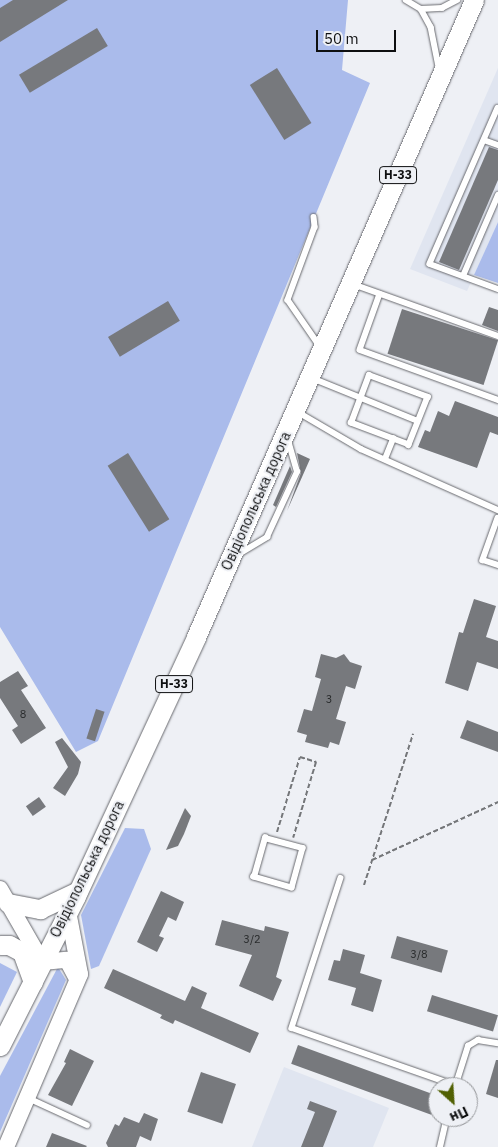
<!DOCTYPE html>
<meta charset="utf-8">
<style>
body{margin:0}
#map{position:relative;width:498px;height:1147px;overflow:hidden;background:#eef0f5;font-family:"IBM Plex Sans",sans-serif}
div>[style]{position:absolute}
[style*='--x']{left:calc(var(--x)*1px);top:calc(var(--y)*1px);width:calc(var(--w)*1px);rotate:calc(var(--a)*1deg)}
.built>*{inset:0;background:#e0e5f0}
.green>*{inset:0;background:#aabbeb}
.building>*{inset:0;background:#77797d;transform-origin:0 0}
.path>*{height:2px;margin-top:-1px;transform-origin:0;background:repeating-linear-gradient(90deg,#747679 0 5px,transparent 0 7.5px)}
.roads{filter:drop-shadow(0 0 1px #68696e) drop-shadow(0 0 1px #68696e)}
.lane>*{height:5.5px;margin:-2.75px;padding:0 2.75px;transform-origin:2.75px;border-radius:2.75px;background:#fff}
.secondary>*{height:16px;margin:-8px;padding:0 8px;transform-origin:8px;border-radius:8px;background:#fff}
.primary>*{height:19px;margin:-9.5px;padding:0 9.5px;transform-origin:9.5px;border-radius:9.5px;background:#fff}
span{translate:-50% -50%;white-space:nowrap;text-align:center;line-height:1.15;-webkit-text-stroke:4px #eef0f5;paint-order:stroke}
.number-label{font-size:11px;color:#282a2b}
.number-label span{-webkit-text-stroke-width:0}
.shield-label span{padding:1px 4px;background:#eef0f5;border:1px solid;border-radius:4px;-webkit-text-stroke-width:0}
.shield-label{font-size:12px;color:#0e0f10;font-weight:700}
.street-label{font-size:14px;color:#0e0f10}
.north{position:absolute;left:428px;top:1077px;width:50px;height:50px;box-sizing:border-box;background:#eef0f5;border:1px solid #949699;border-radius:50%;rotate:154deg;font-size:14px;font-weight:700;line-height:20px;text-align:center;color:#0e0f10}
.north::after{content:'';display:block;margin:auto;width:18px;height:22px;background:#516003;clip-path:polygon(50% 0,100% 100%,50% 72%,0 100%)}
.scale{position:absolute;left:316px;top:30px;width:80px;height:22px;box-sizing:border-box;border:2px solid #0e0f10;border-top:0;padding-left:6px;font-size:15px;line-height:18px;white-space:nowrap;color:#0e0f10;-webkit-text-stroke:4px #eef0f5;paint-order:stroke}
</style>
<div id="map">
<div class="built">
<div style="clip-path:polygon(498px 68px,498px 222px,467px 291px,410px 269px)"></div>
<div style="clip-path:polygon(284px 1067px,389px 1108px,373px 1147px,252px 1147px)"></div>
</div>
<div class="green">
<div style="clip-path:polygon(0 0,348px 0,342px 70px,370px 83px,98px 741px,76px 752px,0 627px)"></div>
<div style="clip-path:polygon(498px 222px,498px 283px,474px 275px)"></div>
<div style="clip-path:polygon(125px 828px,144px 829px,151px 849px,99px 966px,91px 969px,81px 915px)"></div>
<div style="clip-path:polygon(0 963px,17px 972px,0 1007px)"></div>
<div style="clip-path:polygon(58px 967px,66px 980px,0 1132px,0 1076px)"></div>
</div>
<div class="building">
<div style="clip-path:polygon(13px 0,68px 0,0 42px,0 8px)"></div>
<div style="left:97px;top:28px;width:21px;height:91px;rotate:59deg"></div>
<div style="left:277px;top:68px;width:65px;height:32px;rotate:58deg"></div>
<div style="clip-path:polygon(489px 147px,498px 150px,498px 180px,459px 270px,439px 262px)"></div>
<div style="left:168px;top:301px;width:23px;height:70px;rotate:59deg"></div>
<div style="clip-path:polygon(489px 307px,498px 310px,498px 331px,482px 325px)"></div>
<div style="left:402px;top:309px;width:101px;height:47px;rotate:18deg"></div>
<div style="clip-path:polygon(455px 401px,498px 417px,498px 435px,490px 432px,477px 468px,418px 447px,425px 430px,430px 432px,438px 411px,449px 416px)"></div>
<div style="left:128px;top:453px;width:78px;height:24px;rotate:58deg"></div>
<div style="clip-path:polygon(297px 453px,310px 459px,287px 511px,301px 473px)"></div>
<div style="clip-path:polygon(290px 466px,292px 472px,276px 507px,273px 505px)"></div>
<div style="clip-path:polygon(474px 599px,496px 606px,486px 637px,498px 641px,498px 669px,477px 662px,468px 691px,445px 683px,459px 632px,463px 633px)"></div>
<div style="clip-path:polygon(321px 654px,336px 658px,344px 654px,350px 662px,362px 666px,355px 689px,346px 686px,336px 719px,346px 722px,339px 745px,330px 742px,328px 748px,305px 742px,307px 735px,297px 732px,304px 709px,312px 711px,321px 679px,315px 677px)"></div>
<div style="clip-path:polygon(18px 671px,28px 686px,21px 690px,46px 728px,21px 744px,12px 730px,18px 726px,0 698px,0 682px)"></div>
<div style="left:96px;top:709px;width:9px;height:31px;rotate:18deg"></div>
<div style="clip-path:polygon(467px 720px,498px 732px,498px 752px,460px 738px)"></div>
<div style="clip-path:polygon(62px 738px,81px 762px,78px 774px,65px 796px,53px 788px,68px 767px,55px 742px)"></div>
<div style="left:39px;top:797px;width:12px;height:16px;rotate:55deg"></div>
<div style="clip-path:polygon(185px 808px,191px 816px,184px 834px,178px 846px,166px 850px)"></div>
<div style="clip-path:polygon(161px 891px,184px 902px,176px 921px,168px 917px,159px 936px,164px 938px,157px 952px,137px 942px)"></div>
<div style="clip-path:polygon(222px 920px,264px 931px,265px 926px,289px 932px,276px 977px,282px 980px,273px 1001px,239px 986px,252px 955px,215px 945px)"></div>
<div style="left:397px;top:936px;width:53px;height:23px;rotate:16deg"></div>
<div style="clip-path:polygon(343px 949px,365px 955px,360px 973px,382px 980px,373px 1012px,351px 1005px,356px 988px,328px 980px,334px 960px,340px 961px)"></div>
<div style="clip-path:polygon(113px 969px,185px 1001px,192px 986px,207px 993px,201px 1008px,259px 1033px,250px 1053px,175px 1020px,173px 1024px,160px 1018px,162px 1015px,104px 988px)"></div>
<div style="left:432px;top:995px;width:69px;height:17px;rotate:17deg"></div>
<div style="left:298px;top:1045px;width:149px;height:20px;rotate:20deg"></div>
<div style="clip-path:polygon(70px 1049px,94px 1061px,72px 1106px,48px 1095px,66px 1063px,64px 1062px)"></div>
<div style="clip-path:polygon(496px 1060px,498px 1060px,498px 1098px,486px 1094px)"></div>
<div style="left:201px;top:1072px;width:37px;height:42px;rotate:19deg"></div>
<div style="clip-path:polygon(310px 1101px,337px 1111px,323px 1147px,301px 1147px,315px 1112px,307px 1109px)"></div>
<div style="clip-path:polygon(144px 1113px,158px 1119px,151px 1141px,140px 1136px,136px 1147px,108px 1147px,106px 1143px,115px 1124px,119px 1126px,124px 1117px,139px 1123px)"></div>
<div style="clip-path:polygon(52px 1133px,87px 1146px,86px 1147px,46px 1147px)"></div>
</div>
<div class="path">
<div style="--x:277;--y:832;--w:78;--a:-73"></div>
<div style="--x:300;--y:757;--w:17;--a:17"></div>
<div style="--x:316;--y:762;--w:79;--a:106.8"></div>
<div style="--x:372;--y:860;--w:139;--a:-24.7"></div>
<div style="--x:364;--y:885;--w:159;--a:-72"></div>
</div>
<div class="roads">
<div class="lane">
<div style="--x:406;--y:0;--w:17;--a:31"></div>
<div style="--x:421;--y:9;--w:21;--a:61"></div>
<div style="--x:431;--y:27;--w:41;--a:78.7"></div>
<div style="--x:421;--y:9;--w:21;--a:-3"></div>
<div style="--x:442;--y:8;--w:17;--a:-28"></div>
<div style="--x:498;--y:108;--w:170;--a:113.6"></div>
<div style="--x:430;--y:264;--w:72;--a:20.2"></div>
<div style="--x:484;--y:140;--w:15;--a:20"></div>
<div style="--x:314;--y:217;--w:10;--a:84"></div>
<div style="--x:315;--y:227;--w:78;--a:110.3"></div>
<div style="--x:288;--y:300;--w:55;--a:55.4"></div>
<div style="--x:463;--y:276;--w:88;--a:-66.6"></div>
<div style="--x:353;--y:284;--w:154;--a:19.7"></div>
<div style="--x:380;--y:294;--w:59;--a:109.7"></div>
<div style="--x:360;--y:350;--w:147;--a:19.9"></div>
<div style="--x:369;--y:375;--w:63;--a:20.4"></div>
<div style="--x:428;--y:397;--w:52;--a:111.6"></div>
<div style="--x:409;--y:445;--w:62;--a:-159.2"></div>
<div style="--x:351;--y:423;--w:51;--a:-69.4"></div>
<div style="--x:312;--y:378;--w:114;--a:22.1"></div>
<div style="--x:298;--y:412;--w:73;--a:30.4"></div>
<div style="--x:361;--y:449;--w:150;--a:24"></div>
<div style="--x:385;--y:459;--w:22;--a:-68"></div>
<div style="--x:498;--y:518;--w:45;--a:109.7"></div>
<div style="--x:483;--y:560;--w:16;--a:18"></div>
<div style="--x:239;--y:554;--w:33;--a:-31"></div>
<div style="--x:267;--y:537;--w:72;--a:-65.2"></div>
<div style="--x:297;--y:472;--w:33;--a:-106"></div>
<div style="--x:265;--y:838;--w:39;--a:15"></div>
<div style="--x:303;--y:848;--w:41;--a:105.4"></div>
<div style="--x:292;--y:888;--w:40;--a:-164"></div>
<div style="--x:254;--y:877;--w:41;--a:-74.2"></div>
<div style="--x:341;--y:878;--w:158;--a:108.1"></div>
<div style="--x:292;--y:1028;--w:173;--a:19.3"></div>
<div style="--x:455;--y:1087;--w:43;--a:-72.4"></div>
<div style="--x:468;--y:1046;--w:12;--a:-31"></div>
<div style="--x:478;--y:1040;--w:20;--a:9"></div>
<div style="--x:28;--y:1098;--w:65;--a:24.6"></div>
<div style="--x:440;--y:1147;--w:31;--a:-77"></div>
</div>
<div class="secondary">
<div style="--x:0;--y:889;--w:84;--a:60.1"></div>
<div style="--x:42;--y:962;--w:25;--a:-5"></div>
<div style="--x:67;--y:960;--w:19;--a:62"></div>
<div style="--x:6;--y:1147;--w:188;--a:-66.8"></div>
<div style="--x:80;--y:974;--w:64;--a:-100.8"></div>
</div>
<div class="primary">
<div style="--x:8;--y:903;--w:33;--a:11"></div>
<div style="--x:40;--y:909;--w:42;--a:-25.3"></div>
<div style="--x:0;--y:945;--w:9;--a:0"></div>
<div style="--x:9;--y:945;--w:15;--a:28"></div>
<div style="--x:22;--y:952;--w:32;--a:70"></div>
<div style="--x:0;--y:1046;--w:168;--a:-63.1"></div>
<div style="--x:76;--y:896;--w:285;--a:-65.1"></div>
<div style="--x:196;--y:637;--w:695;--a:-66.42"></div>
</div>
</div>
<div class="number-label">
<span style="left:329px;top:699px">3</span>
<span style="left:23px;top:714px">8</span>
<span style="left:252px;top:939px">3/2</span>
<span style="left:419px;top:954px">3/8</span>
</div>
<div class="shield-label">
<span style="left:398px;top:175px">Н-33</span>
<span style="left:174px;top:684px">Н-33</span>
</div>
<div class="street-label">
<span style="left:256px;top:501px;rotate:-66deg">Овідіопольська дорога</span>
<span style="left:87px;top:869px;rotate:-64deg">Овідіопольська дорога</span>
</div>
<div class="north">Пн</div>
<div class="scale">50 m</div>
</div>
